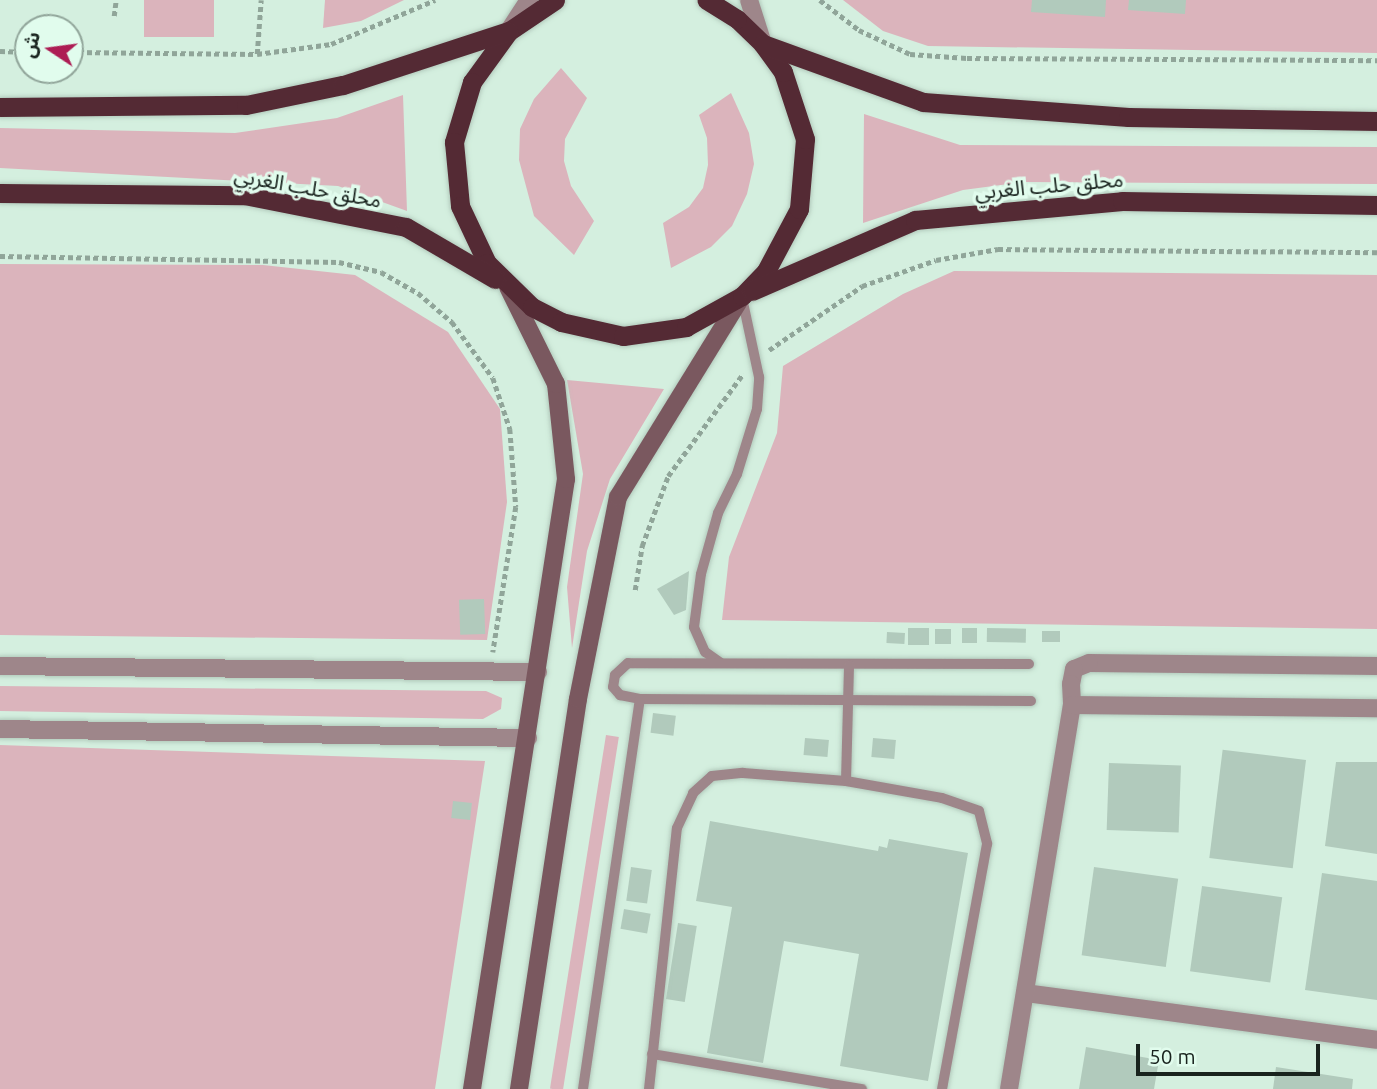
<!DOCTYPE html>
<meta charset="utf-8">
<style>
body{margin:0}
#map{position:relative;width:1377px;height:1089px;overflow:hidden;background:#d4efdf;font-family:Ubuntu,"Noto Sans Arabic",sans-serif}
div>[style]{position:absolute}
[style*='--x']{left:calc(var(--x)*1px);top:calc(var(--y)*1px);width:calc(var(--w)*1px);rotate:calc(var(--a)*1deg)}
.green>*{inset:0;background:#dbb4bc;transform-origin:0 0}
.building>*{inset:0;background:#b1cabc;transform-origin:0 0}
.path>*{height:4.5px;margin-top:-2.25px;transform-origin:0;background:repeating-linear-gradient(90deg,#90a599 0 5px,transparent 0 8.5px)}
.roads{filter:drop-shadow(0 0 2px #b2cabc) drop-shadow(0 0 2px #b2cabc)}
.service>*{height:10px;margin:-5px;padding:0 5px;transform-origin:5px;border-radius:5px;background:#9e868a}
.minor>*{height:18px;margin:-9px;padding:0 9px;transform-origin:9px;border-radius:9px;background:#9e868a}
.tertiary>*{height:18px;margin:-9px;padding:0 9px;transform-origin:9px;border-radius:9px;background:#9e868a}
.secondary>*{height:18px;margin:-9px;padding:0 9px;transform-origin:9px;border-radius:9px;background:#7a585f}
.trunk>*{height:19px;margin:-9.5px;padding:0 9.5px;transform-origin:9.5px;border-radius:9.5px;background:#542a34}
span{translate:-50% -50%;white-space:nowrap;text-align:center;line-height:1.15;-webkit-text-stroke:7px #e1fced;paint-order:stroke}
.street-label{font-size:21px;color:#19231e}
.north{position:absolute;left:14px;top:14px;width:70px;height:70px;box-sizing:border-box;background:#e1fced;border:2px solid #91a59a;border-radius:50%;rotate:283deg;font-size:19px;font-weight:700;line-height:28px;text-align:center;color:#19231e}
.north::after{content:'';display:block;margin:auto;width:24px;height:32px;background:#ad1d54;clip-path:polygon(50% 0,100% 100%,50% 72%,0 100%)}
.scale{position:absolute;left:1136px;top:1044px;width:184px;height:32px;box-sizing:border-box;border:4px solid #19231e;border-top:0;padding-left:9px;font-size:21px;line-height:24px;white-space:nowrap;color:#19231e;-webkit-text-stroke:5px #e1fced;paint-order:stroke}
</style>
<div id="map">
<div class="green">
<div style="left:144px;top:0;width:70px;height:37px"></div>
<div style="clip-path:polygon(325px 0,404px 0,361px 21px,323px 28px)"></div>
<div style="clip-path:polygon(843px 0,1377px 0,1377px 53px,928px 46px,883px 31px)"></div>
<div style="clip-path:polygon(561px 68px,587px 98px,565px 139px,564px 161px,571px 186px,594px 221px,574px 255px,534px 216px,519px 160px,520px 129px,534px 99px)"></div>
<div style="clip-path:polygon(731px 93px,749px 133px,754px 164px,747px 194px,732px 226px,711px 247px,671px 268px,663px 223px,689px 207px,703px 188px,708px 165px,707px 138px,699px 115px)"></div>
<div style="clip-path:polygon(403px 95px,407px 211px,338px 186px,0 168px,0 128px,235px 133px,337px 118px)"></div>
<div style="clip-path:polygon(864px 114px,960px 145px,1377px 147px,1377px 184px,1024px 182px,963px 190px,863px 223px)"></div>
<div style="clip-path:polygon(0 264px,263px 265px,355px 275px,448px 332px,500px 409px,507px 502px,487px 640px,0 635px)"></div>
<div style="clip-path:polygon(954px 271px,1377px 275px,1377px 629px,722px 620px,729px 557px,777px 433px,783px 366px,903px 294px)"></div>
<div style="clip-path:polygon(567px 380px,664px 389px,610px 479px,587px 551px,572px 648px,567px 587px,583px 474px)"></div>
<div style="clip-path:polygon(0 686px,486px 691px,502px 698px,501px 709px,483px 719px,0 711px)"></div>
<div style="left:606px;top:735px;width:13px;height:358px;rotate:9deg"></div>
<div style="clip-path:polygon(0 745px,485px 761px,435px 1089px,0 1089px)"></div>
</div>
<div class="building">
<div style="clip-path:polygon(1032px 0,1106px 0,1105px 17px,1031px 12px)"></div>
<div style="clip-path:polygon(1129px 0,1186px 0,1185px 14px,1128px 10px)"></div>
<div style="clip-path:polygon(689px 571px,686px 610px,674px 615px,657px 589px)"></div>
<div style="left:484px;top:599px;width:35px;height:25px;rotate:88deg"></div>
<div style="left:908px;top:628px;width:21px;height:17px"></div>
<div style="left:962px;top:628px;width:15px;height:15px"></div>
<div style="left:987px;top:628px;width:39px;height:14px;rotate:1deg"></div>
<div style="left:935px;top:629px;width:16px;height:15px"></div>
<div style="left:1042px;top:631px;width:18px;height:11px"></div>
<div style="left:887px;top:632px;width:18px;height:11px;rotate:3deg"></div>
<div style="left:653px;top:713px;width:23px;height:20px;rotate:7deg"></div>
<div style="left:805px;top:738px;width:24px;height:17px;rotate:5deg"></div>
<div style="left:873px;top:738px;width:23px;height:19px;rotate:5deg"></div>
<div style="left:1306px;top:760px;width:109px;height:84px;rotate:97deg"></div>
<div style="clip-path:polygon(1336px 762px,1377px 762px,1377px 854px,1325px 846px)"></div>
<div style="left:1109px;top:763px;width:72px;height:67px;rotate:2deg"></div>
<div style="left:453px;top:801px;width:19px;height:17px;rotate:6deg"></div>
<div style="clip-path:polygon(710px 821px,878px 851px,879px 846px,887px 848px,889px 839px,968px 853px,928px 1081px,840px 1066px,859px 954px,784px 941px,763px 1063px,707px 1053px,732px 907px,696px 901px)"></div>
<div style="left:631px;top:867px;width:21px;height:34px;rotate:8deg"></div>
<div style="left:1094px;top:867px;width:85px;height:89px;rotate:8deg"></div>
<div style="clip-path:polygon(1322px 873px,1377px 881px,1377px 1000px,1305px 990px)"></div>
<div style="left:1202px;top:886px;width:81px;height:86px;rotate:8deg"></div>
<div style="left:624px;top:909px;width:27px;height:20px;rotate:10deg"></div>
<div style="left:678px;top:923px;width:19px;height:77px;rotate:9deg"></div>
<div style="clip-path:polygon(1086px 1047px,1159px 1060px,1154px 1089px,1079px 1089px)"></div>
<div style="clip-path:polygon(1276px 1067px,1353px 1079px,1352px 1089px,1273px 1089px)"></div>
</div>
<div class="path">
<div style="--x:820;--y:0;--w:49;--a:37.6"></div>
<div style="--x:859;--y:30;--w:56;--a:25.2"></div>
<div style="--x:910;--y:54;--w:57;--a:4"></div>
<div style="--x:967;--y:58;--w:410;--a:0.3"></div>
<div style="--x:114;--y:16;--w:16;--a:-83"></div>
<div style="--x:0;--y:51;--w:28;--a:2"></div>
<div style="--x:70;--y:52;--w:187;--a:0.6"></div>
<div style="--x:257;--y:54;--w:75;--a:-7.7"></div>
<div style="--x:331;--y:44;--w:113;--a:-22.9"></div>
<div style="--x:257;--y:54;--w:54;--a:-85.8"></div>
<div style="--x:0;--y:256;--w:339;--a:1"></div>
<div style="--x:339;--y:262;--w:43;--a:13.4"></div>
<div style="--x:381;--y:272;--w:43;--a:29.6"></div>
<div style="--x:418;--y:293;--w:45;--a:40.5"></div>
<div style="--x:452;--y:322;--w:69;--a:53.8"></div>
<div style="--x:493;--y:378;--w:54;--a:71.6"></div>
<div style="--x:510;--y:429;--w:78;--a:85.6"></div>
<div style="--x:516;--y:507;--w:147;--a:99"></div>
<div style="--x:769;--y:350;--w:113;--a:-34.5"></div>
<div style="--x:862;--y:286;--w:78;--a:-19.4"></div>
<div style="--x:936;--y:260;--w:63;--a:-10.1"></div>
<div style="--x:998;--y:249;--w:379;--a:0.5"></div>
<div style="--x:635;--y:590;--w:45;--a:-81"></div>
<div style="--x:642;--y:546;--w:75;--a:-69.6"></div>
<div style="--x:668;--y:476;--w:127;--a:-53.7"></div>
</div>
<div class="roads">
<div class="service">
<div style="--x:721;--y:663;--w:19;--a:-145"></div>
<div style="--x:705;--y:652;--w:27;--a:-114"></div>
<div style="--x:694;--y:627;--w:53;--a:-82.5"></div>
<div style="--x:701;--y:574;--w:63;--a:-74.4"></div>
<div style="--x:718;--y:513;--w:43;--a:-64"></div>
<div style="--x:737;--y:474;--w:68;--a:-72.9"></div>
<div style="--x:757;--y:409;--w:32;--a:-86"></div>
<div style="--x:759;--y:377;--w:81;--a:-102.1"></div>
<div style="--x:1029;--y:664;--w:401;--a:-179.9"></div>
<div style="--x:628;--y:663;--w:18;--a:137"></div>
<div style="--x:615;--y:675;--w:12;--a:99"></div>
<div style="--x:613;--y:687;--w:11;--a:49"></div>
<div style="--x:620;--y:695;--w:20;--a:11"></div>
<div style="--x:640;--y:699;--w:391;--a:0.3"></div>
<div style="--x:846;--y:781;--w:97;--a:10"></div>
<div style="--x:942;--y:798;--w:39;--a:19"></div>
<div style="--x:979;--y:811;--w:34;--a:76"></div>
<div style="--x:987;--y:844;--w:249;--a:100.4"></div>
<div style="--x:652;--y:1054;--w:213;--a:9.5"></div>
<div style="--x:583;--y:1089;--w:394;--a:-81.7"></div>
<div style="--x:649;--y:1089;--w:262;--a:-83.9"></div>
<div style="--x:677;--y:828;--w:38;--a:-65"></div>
<div style="--x:693;--y:793;--w:25;--a:-42"></div>
<div style="--x:712;--y:776;--w:31;--a:-6"></div>
<div style="--x:743;--y:773;--w:103;--a:4.4"></div>
<div style="--x:846;--y:781;--w:116;--a:-88.5"></div>
</div>
<div class="minor">
<div style="--x:1026;--y:993;--w:354;--a:7.6"></div>
<div style="--x:1009;--y:1089;--w:389;--a:-80.7"></div>
</div>
<div class="tertiary">
<div style="--x:749;--y:0;--w:46;--a:72.3"></div>
<div style="--x:510;--y:29;--w:35;--a:-57"></div>
<div style="--x:0;--y:666;--w:538;--a:0.64"></div>
<div style="--x:1377;--y:666;--w:288;--a:-179.4"></div>
<div style="--x:1089;--y:663;--w:16;--a:158"></div>
<div style="--x:1074;--y:669;--w:15;--a:101"></div>
<div style="--x:1071;--y:684;--w:21;--a:87"></div>
<div style="--x:1072;--y:705;--w:305;--a:0.6"></div>
<div style="--x:0;--y:729;--w:528;--a:0.98"></div>
</div>
<div class="secondary">
<div style="--x:472;--y:1089;--w:617;--a:-81.24"></div>
<div style="--x:566;--y:479;--w:96;--a:-96"></div>
<div style="--x:556;--y:384;--w:108;--a:-116.3"></div>
<div style="--x:519;--y:1089;--w:394;--a:-81.4"></div>
<div style="--x:578;--y:699;--w:206;--a:-78.8"></div>
<div style="--x:618;--y:497;--w:236;--a:-58.3"></div>
</div>
<div class="trunk">
<div style="--x:555;--y:0;--w:55;--a:146"></div>
<div style="--x:509;--y:31;--w:63;--a:126"></div>
<div style="--x:472;--y:82;--w:63;--a:106.7"></div>
<div style="--x:454;--y:142;--w:64;--a:84.6"></div>
<div style="--x:460;--y:206;--w:63;--a:64.7"></div>
<div style="--x:487;--y:263;--w:63;--a:44.4"></div>
<div style="--x:532;--y:307;--w:33;--a:27"></div>
<div style="--x:561;--y:322;--w:64;--a:12.7"></div>
<div style="--x:623;--y:336;--w:64;--a:-8.1"></div>
<div style="--x:686;--y:327;--w:64;--a:-29"></div>
<div style="--x:742;--y:296;--w:35;--a:-46"></div>
<div style="--x:766;--y:271;--w:70;--a:-62"></div>
<div style="--x:799;--y:209;--w:70;--a:-85.1"></div>
<div style="--x:805;--y:139;--w:71;--a:-108.2"></div>
<div style="--x:783;--y:72;--w:34;--a:-126"></div>
<div style="--x:763;--y:44;--w:36;--a:-136"></div>
<div style="--x:737;--y:19;--w:36;--a:-148"></div>
<div style="--x:763;--y:44;--w:170;--a:19.9"></div>
<div style="--x:923;--y:102;--w:206;--a:4.2"></div>
<div style="--x:1128;--y:117;--w:249;--a:0.9"></div>
<div style="--x:0;--y:107;--w:246;--a:-0.5"></div>
<div style="--x:246;--y:105;--w:99;--a:-11.7"></div>
<div style="--x:343;--y:85;--w:174;--a:-18.1"></div>
<div style="--x:0;--y:193;--w:244;--a:0.5"></div>
<div style="--x:244;--y:195;--w:165;--a:11.2"></div>
<div style="--x:406;--y:227;--w:103;--a:30.3"></div>
<div style="--x:752;--y:291;--w:178;--a:-23.5"></div>
<div style="--x:915;--y:220;--w:208;--a:-5.2"></div>
<div style="--x:1122;--y:201;--w:255;--a:0.9"></div>
</div>
</div>
<div class="street-label">
<span style="left:1049px;top:185px;rotate:-5deg">محلق حلب الغربي</span>
<span style="left:308px;top:187px;rotate:10deg">محلق حلب الغربي</span>
</div>
<div class="north">ش</div>
<div class="scale">50 m</div>
</div>
